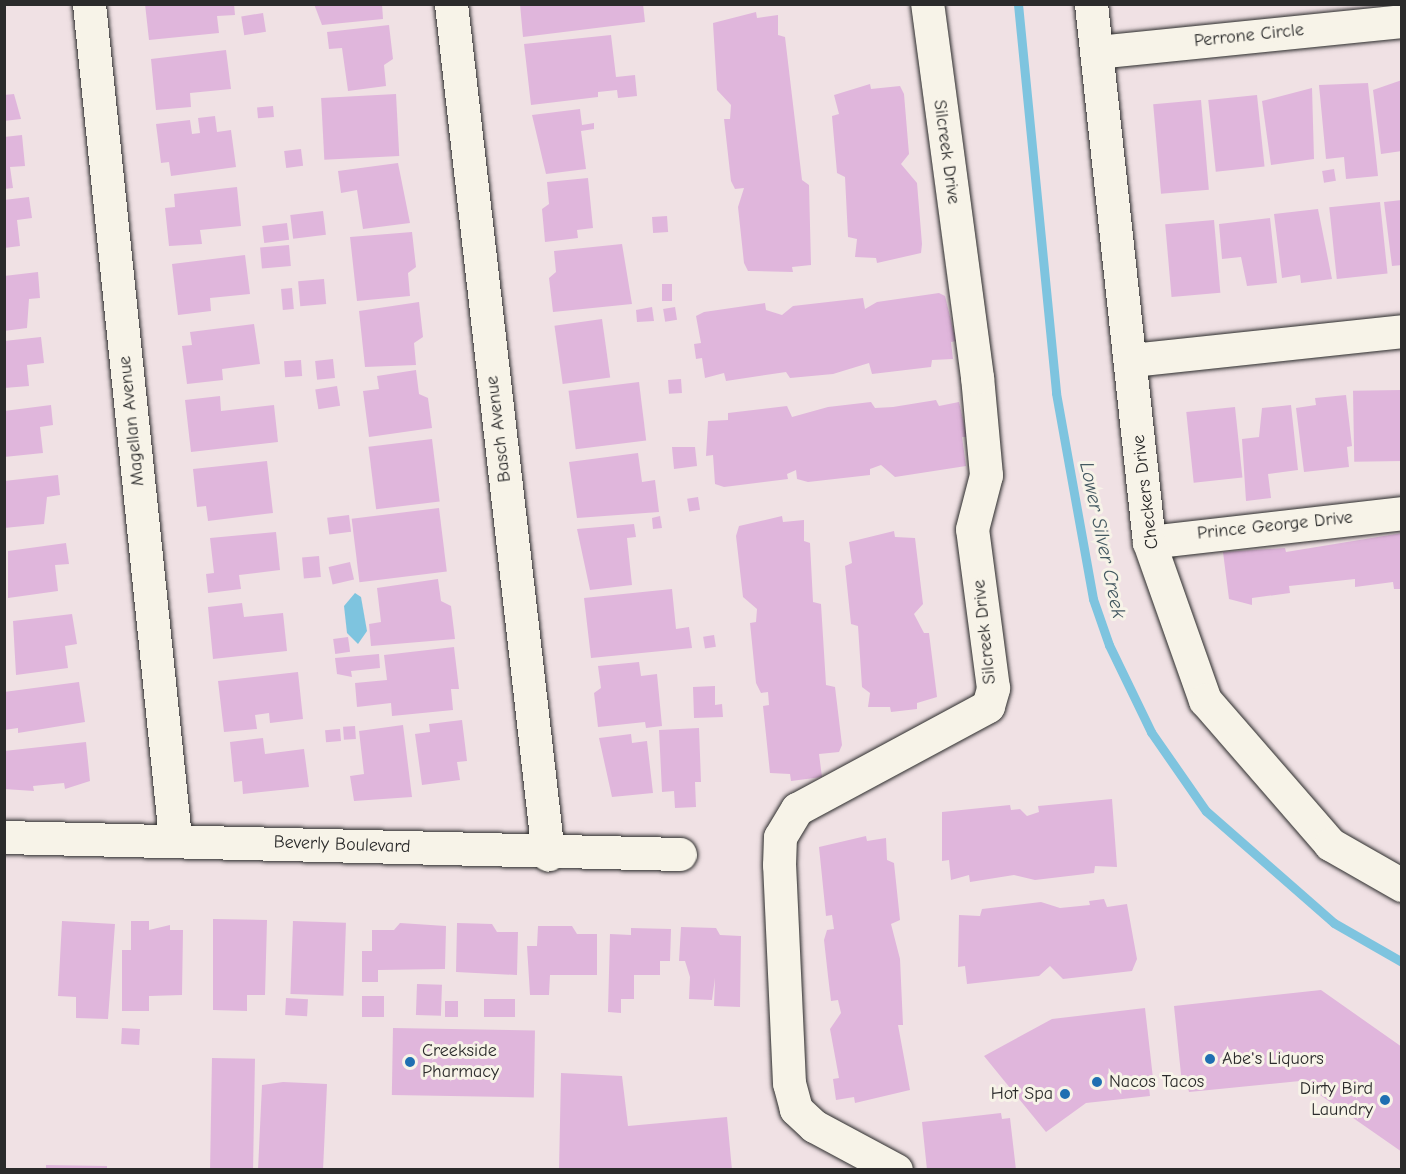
<!DOCTYPE html>
<style>
body{margin:0}
#map{position:relative;width:1406px;height:1174px;overflow:hidden;background:#f0e1e4;font-family:"Comic Neue",sans-serif}
div>[style]{position:absolute}
[style*='--x']{left:calc(var(--x)*1px);top:calc(var(--y)*1px);width:calc(var(--w)*1px);rotate:calc(var(--a)*1deg)}
.water>*{inset:0;background:#7ec4df}
.stream>*{height:9px;margin:-4.5px;padding:0 4.5px;transform-origin:4.5px;border-radius:4.5px;background:#7ec4df}
.building>*{inset:0;background:#e0b6dc;transform-origin:0 0}
.roads{filter:drop-shadow(0 0 2px #2b2b2b) drop-shadow(0 0 2px #2b2b2b)}
.minor>*{height:33px;margin:-16.5px;padding:0 16.5px;transform-origin:16.5px;border-radius:16.5px;background:#f7f3e8}
.tertiary>*{height:33px;margin:-16.5px;padding:0 16.5px;transform-origin:16.5px;border-radius:16.5px;background:#f7f3e8}
.dots>*{width:16px;height:16px;translate:-50% -50%;box-sizing:border-box;border:3px solid #f7f3e8;border-radius:50%}
span{translate:-50% -50%;white-space:nowrap;text-align:center;line-height:1.15;-webkit-text-stroke:6px #f7f3e8;paint-order:stroke}
.street-label{font-size:18px;color:#2b2b2b}
.poi-label{font-size:18px;color:#2b2b2b}
.left{translate:0 -50%;text-align:left}
.right{translate:-100% -50%;text-align:right}
.water-label{font-size:20px;color:#445961;font-style:italic}
.frame{position:absolute;inset:0;border:6px solid #2b2b2b;pointer-events:none}
</style>
<div id="map">
<div class="water">
<div style="clip-path:polygon(355px 593px,361px 597px,367px 631px,358px 644px,347px 633px,344px 606px)"></div>
</div>
<div class="stream">
<div style="--x:1018;--y:4;--w:391;--a:84.4"></div>
<div style="--x:1056;--y:393;--w:209;--a:79.8"></div>
<div style="--x:1093;--y:599;--w:49;--a:70.8"></div>
<div style="--x:1109;--y:645;--w:97;--a:64.2"></div>
<div style="--x:1151;--y:732;--w:96;--a:55.2"></div>
<div style="--x:1206;--y:811;--w:170;--a:41.2"></div>
<div style="--x:1334;--y:923;--w:78;--a:29.8"></div>
</div>
<div class="building">
<div style="clip-path:polygon(145px 4px,234px 4px,235px 15px,217px 16px,219px 33px,149px 40px)"></div>
<div style="clip-path:polygon(314px 4px,382px 4px,383px 19px,322px 25px)"></div>
<div style="clip-path:polygon(520px 4px,643px 4px,645px 22px,523px 37px)"></div>
<div style="clip-path:polygon(756px 12px,757px 18px,778px 15px,778px 35px,785px 37px,802px 180px,809px 185px,811px 265px,792px 267px,793px 272px,748px 271px,744px 263px,738px 207px,744px 188px,735px 189px,731px 181px,724px 119px,730px 119px,731px 105px,717px 90px,713px 23px)"></div>
<div style="left:263px;top:13px;width:19px;height:22px;rotate:81deg"></div>
<div style="clip-path:polygon(389px 25px,393px 59px,384px 65px,386px 86px,348px 91px,342px 48px,329px 49px,327px 32px)"></div>
<div style="clip-path:polygon(611px 35px,616px 77px,635px 75px,637px 96px,618px 98px,617px 90px,598px 92px,598px 97px,531px 105px,524px 44px)"></div>
<div style="clip-path:polygon(226px 50px,231px 89px,190px 93px,191px 107px,156px 110px,151px 59px)"></div>
<div style="clip-path:polygon(1402px 80px,1402px 151px,1381px 154px,1373px 90px)"></div>
<div style="clip-path:polygon(1368px 83px,1378px 176px,1346px 179px,1344px 157px,1326px 159px,1319px 85px)"></div>
<div style="clip-path:polygon(870px 84px,871px 89px,900px 86px,904px 94px,909px 154px,901px 164px,917px 183px,922px 244px,921px 253px,877px 263px,876px 258px,855px 257px,857px 239px,848px 237px,845px 177px,837px 173px,832px 116px,839px 114px,834px 95px)"></div>
<div style="clip-path:polygon(1312px 88px,1314px 159px,1271px 165px,1262px 101px)"></div>
<div style="clip-path:polygon(14px 94px,21px 119px,4px 121px,4px 95px)"></div>
<div style="left:396px;top:94px;width:62px;height:75px;rotate:87deg"></div>
<div style="left:1257px;top:95px;width:72px;height:49px;rotate:84deg"></div>
<div style="left:1201px;top:100px;width:90px;height:48px;rotate:85deg"></div>
<div style="left:273px;top:106px;width:11px;height:16px;rotate:85deg"></div>
<div style="clip-path:polygon(580px 109px,582px 125px,594px 123px,594px 129px,581px 131px,586px 169px,546px 174px,532px 115px)"></div>
<div style="clip-path:polygon(215px 116px,217px 132px,231px 130px,236px 167px,171px 176px,169px 162px,161px 163px,156px 124px,190px 120px,192px 134px,200px 133px,198px 118px)"></div>
<div style="clip-path:polygon(22px 135px,25px 166px,10px 167px,13px 188px,4px 189px,4px 137px)"></div>
<div style="left:301px;top:149px;width:17px;height:17px;rotate:83deg"></div>
<div style="clip-path:polygon(398px 163px,410px 223px,363px 229px,357px 190px,341px 193px,338px 171px)"></div>
<div style="left:1334px;top:169px;width:12px;height:12px;rotate:81deg"></div>
<div style="clip-path:polygon(588px 178px,593px 228px,577px 230px,578px 238px,545px 242px,542px 209px,549px 204px,547px 182px)"></div>
<div style="clip-path:polygon(237px 187px,241px 226px,200px 230px,202px 244px,169px 246px,165px 208px,175px 207px,174px 194px)"></div>
<div style="clip-path:polygon(29px 197px,32px 218px,17px 220px,20px 246px,4px 248px,4px 200px)"></div>
<div style="clip-path:polygon(1402px 200px,1402px 265px,1392px 266px,1384px 202px)"></div>
<div style="left:1380px;top:202px;width:72px;height:51px;rotate:84deg"></div>
<div style="clip-path:polygon(1318px 209px,1332px 279px,1301px 283px,1300px 275px,1282px 278px,1274px 214px)"></div>
<div style="left:323px;top:211px;width:24px;height:33px;rotate:83deg"></div>
<div style="left:667px;top:216px;width:16px;height:15px;rotate:86deg"></div>
<div style="clip-path:polygon(1270px 218px,1277px 283px,1247px 286px,1241px 257px,1222px 259px,1219px 224px)"></div>
<div style="left:1214px;top:220px;width:73px;height:49px;rotate:85deg"></div>
<div style="left:287px;top:223px;width:17px;height:25px;rotate:83deg"></div>
<div style="clip-path:polygon(412px 232px,416px 267px,408px 273px,410px 296px,357px 301px,350px 237px)"></div>
<div style="clip-path:polygon(622px 244px,632px 304px,553px 312px,549px 278px,556px 272px,554px 251px)"></div>
<div style="left:289px;top:245px;width:21px;height:29px;rotate:85deg"></div>
<div style="clip-path:polygon(245px 255px,250px 294px,210px 298px,211px 311px,178px 315px,172px 264px)"></div>
<div style="clip-path:polygon(38px 272px,40px 298px,29px 299px,27px 328px,4px 331px,4px 276px)"></div>
<div style="left:324px;top:279px;width:25px;height:26px;rotate:85deg"></div>
<div style="left:662px;top:284px;width:10px;height:17px"></div>
<div style="left:292px;top:288px;width:21px;height:11px;rotate:85deg"></div>
<div style="clip-path:polygon(939px 293px,945px 296px,956px 341px,951px 342px,953px 359px,932px 360px,931px 367px,872px 374px,869px 363px,833px 374px,790px 378px,786px 372px,726px 381px,724px 373px,705px 378px,702px 358px,696px 359px,694px 344px,701px 343px,696px 316px,704px 312px,765px 303px,766px 310px,782px 315px,793px 306px,863px 298px,865px 309px,877px 302px)"></div>
<div style="clip-path:polygon(419px 302px,423px 337px,414px 343px,416px 365px,365px 367px,359px 311px)"></div>
<div style="clip-path:polygon(652px 307px,654px 321px,637px 322px,636px 310px)"></div>
<div style="left:675px;top:307px;width:13px;height:12px;rotate:81deg"></div>
<div style="left:602px;top:319px;width:59px;height:48px;rotate:82deg"></div>
<div style="clip-path:polygon(254px 324px,260px 364px,222px 369px,223px 380px,187px 384px,182px 346px,192px 345px,190px 332px)"></div>
<div style="clip-path:polygon(41px 337px,44px 363px,27px 365px,29px 386px,4px 388px,4px 341px)"></div>
<div style="left:333px;top:359px;width:19px;height:18px;rotate:84deg"></div>
<div style="left:301px;top:360px;width:16px;height:17px;rotate:86deg"></div>
<div style="clip-path:polygon(416px 370px,419px 394px,428px 398px,432px 428px,369px 437px,363px 391px,379px 389px,377px 376px)"></div>
<div style="left:681px;top:379px;width:14px;height:13px;rotate:86deg"></div>
<div style="left:639px;top:382px;width:59px;height:71px;rotate:83deg"></div>
<div style="left:337px;top:386px;width:20px;height:22px;rotate:81deg"></div>
<div style="left:1401px;top:390px;width:71px;height:48px;rotate:89deg"></div>
<div style="clip-path:polygon(1346px 395px,1352px 446px,1347px 447px,1349px 467px,1304px 472px,1296px 408px,1316px 405px,1315px 398px)"></div>
<div style="clip-path:polygon(220px 396px,221px 411px,274px 405px,278px 442px,191px 452px,185px 400px)"></div>
<div style="clip-path:polygon(936px 400px,939px 406px,959px 402px,967px 437px,962px 437px,966px 466px,895px 477px,881px 465px,870px 469px,870px 475px,808px 482px,797px 479px,796px 470px,787px 474px,788px 479px,724px 487px,715px 484px,713px 455px,706px 456px,708px 421px,728px 420px,728px 413px,787px 406px,792px 417px,828px 407px,871px 402px,875px 408px,893px 407px)"></div>
<div style="clip-path:polygon(51px 405px,53px 425px,40px 427px,43px 453px,4px 457px,4px 411px)"></div>
<div style="clip-path:polygon(1291px 405px,1298px 470px,1268px 474px,1271px 498px,1246px 501px,1242px 439px,1259px 437px,1262px 408px)"></div>
<div style="left:1235px;top:407px;width:71px;height:49px;rotate:84deg"></div>
<div style="left:432px;top:439px;width:63px;height:64px;rotate:83deg"></div>
<div style="clip-path:polygon(672px 447px,695px 447px,697px 466px,674px 469px)"></div>
<div style="clip-path:polygon(638px 453px,642px 482px,655px 480px,659px 512px,577px 518px,569px 462px)"></div>
<div style="clip-path:polygon(267px 461px,273px 513px,208px 521px,206px 506px,197px 507px,193px 469px)"></div>
<div style="clip-path:polygon(58px 475px,60px 495px,47px 497px,44px 524px,4px 528px,4px 481px)"></div>
<div style="left:698px;top:497px;width:13px;height:11px;rotate:81deg"></div>
<div style="left:439px;top:508px;width:64px;height:88px;rotate:83deg"></div>
<div style="left:349px;top:515px;width:17px;height:22px;rotate:83deg"></div>
<div style="clip-path:polygon(660px 516px,662px 528px,653px 529px,652px 518px)"></div>
<div style="clip-path:polygon(782px 516px,783px 522px,804px 520px,804px 541px,810px 543px,813px 602px,821px 604px,826px 685px,835px 687px,842px 745px,839px 752px,819px 754px,822px 777px,791px 781px,790px 774px,770px 773px,763px 706px,769px 705px,768px 692px,761px 693px,756px 683px,750px 623px,756px 622px,757px 609px,743px 597px,736px 536px,739px 526px)"></div>
<div style="clip-path:polygon(634px 524px,636px 537px,627px 538px,632px 585px,590px 590px,577px 529px)"></div>
<div style="clip-path:polygon(894px 531px,895px 537px,915px 538px,923px 604px,914px 614px,924px 633px,929px 633px,937px 697px,917px 703px,917px 709px,891px 712px,890px 707px,868px 707px,870px 693px,862px 687px,858px 626px,851px 624px,845px 566px,852px 563px,849px 542px)"></div>
<div style="clip-path:polygon(276px 532px,280px 570px,239px 575px,241px 589px,208px 593px,206px 574px,214px 573px,210px 538px)"></div>
<div style="clip-path:polygon(1402px 533px,1400px 589px,1394px 589px,1393px 582px,1355px 587px,1355px 579px,1289px 586px,1290px 593px,1252px 598px,1252px 605px,1229px 599px,1223px 552px,1285px 548px,1286px 552px)"></div>
<div style="clip-path:polygon(66px 543px,69px 564px,55px 565px,58px 591px,8px 598px,8px 551px)"></div>
<div style="left:319px;top:556px;width:21px;height:17px;rotate:85deg"></div>
<div style="left:350px;top:562px;width:18px;height:22px;rotate:77deg"></div>
<div style="clip-path:polygon(438px 579px,441px 601px,451px 606px,455px 639px,371px 646px,369px 624px,381px 622px,377px 588px)"></div>
<div style="clip-path:polygon(672px 589px,676px 629px,689px 627px,692px 648px,591px 658px,584px 598px)"></div>
<div style="clip-path:polygon(242px 603px,244px 617px,283px 613px,287px 651px,213px 659px,208px 607px)"></div>
<div style="clip-path:polygon(72px 614px,77px 644px,65px 646px,68px 668px,16px 675px,13px 621px)"></div>
<div style="left:714px;top:635px;width:12px;height:11px;rotate:81deg"></div>
<div style="left:348px;top:637px;width:15px;height:15px;rotate:82deg"></div>
<div style="clip-path:polygon(454px 647px,459px 689px,451px 689px,453px 710px,392px 716px,391px 703px,357px 707px,355px 683px,387px 680px,384px 655px)"></div>
<div style="clip-path:polygon(379px 654px,380px 668px,351px 671px,352px 677px,337px 674px,335px 658px)"></div>
<div style="clip-path:polygon(639px 662px,641px 676px,657px 674px,662px 726px,646px 728px,645px 722px,598px 727px,594px 693px,601px 688px,598px 666px)"></div>
<div style="clip-path:polygon(298px 672px,303px 719px,270px 723px,269px 713px,255px 715px,257px 729px,224px 732px,218px 681px)"></div>
<div style="clip-path:polygon(79px 682px,85px 722px,18px 733px,18px 728px,4px 730px,4px 692px)"></div>
<div style="clip-path:polygon(715px 686px,715px 705px,722px 704px,723px 717px,694px 718px,693px 687px)"></div>
<div style="clip-path:polygon(462px 720px,467px 761px,457px 762px,460px 780px,422px 785px,415px 734px,430px 732px,429px 724px)"></div>
<div style="clip-path:polygon(403px 725px,412px 797px,354px 801px,350px 776px,364px 774px,359px 731px)"></div>
<div style="left:355px;top:726px;width:13px;height:12px;rotate:86deg"></div>
<div style="clip-path:polygon(699px 728px,701px 782px,695px 782px,696px 807px,675px 808px,674px 791px,662px 792px,659px 730px)"></div>
<div style="left:340px;top:729px;width:12px;height:15px;rotate:85deg"></div>
<div style="clip-path:polygon(631px 734px,632px 743px,647px 741px,653px 793px,612px 797px,599px 738px)"></div>
<div style="clip-path:polygon(263px 738px,265px 754px,304px 749px,309px 787px,243px 794px,242px 781px,234px 782px,230px 742px)"></div>
<div style="clip-path:polygon(86px 742px,90px 781px,65px 789px,64px 783px,33px 786px,34px 791px,4px 789px,4px 751px)"></div>
<div style="clip-path:polygon(1112px 799px,1117px 867px,1095px 866px,1094px 873px,1035px 880px,1014px 875px,970px 882px,969px 875px,951px 880px,949px 860px,942px 861px,942px 812px,1010px 805px,1011px 810px,1020px 809px,1027px 816px,1039px 812px,1038px 806px)"></div>
<div style="clip-path:polygon(866px 836px,867px 841px,886px 838px,887px 860px,894px 863px,900px 920px,891px 924px,900px 959px,903px 1025px,898px 1025px,910px 1090px,855px 1103px,854px 1097px,836px 1100px,833px 1079px,839px 1078px,830px 1029px,841px 1013px,838px 1000px,831px 1001px,828px 976px,824px 940px,827px 930px,834px 929px,832px 915px,826px 916px,819px 847px)"></div>
<div style="clip-path:polygon(1104px 899px,1107px 907px,1127px 904px,1137px 959px,1132px 971px,1063px 979px,1050px 966px,1039px 976px,967px 984px,965px 966px,958px 967px,959px 915px,980px 916px,982px 909px,1041px 902px,1060px 908px,1090px 905px,1089px 901px)"></div>
<div style="clip-path:polygon(213px 919px,267px 920px,265px 995px,247px 995px,247px 1011px,213px 1010px)"></div>
<div style="clip-path:polygon(62px 921px,115px 924px,108px 1019px,76px 1018px,76px 997px,58px 996px)"></div>
<div style="clip-path:polygon(131px 921px,149px 921px,149px 930px,170px 925px,170px 930px,183px 930px,182px 995px,149px 996px,149px 1011px,122px 1011px,122px 950px,131px 950px)"></div>
<div style="left:293px;top:921px;width:53px;height:73px;rotate:2deg"></div>
<div style="clip-path:polygon(400px 923px,446px 926px,445px 969px,378px 970px,378px 982px,362px 982px,362px 951px,372px 951px,372px 930px,394px 930px)"></div>
<div style="clip-path:polygon(457px 923px,492px 924px,497px 932px,518px 932px,517px 975px,456px 972px)"></div>
<div style="clip-path:polygon(538px 926px,572px 926px,577px 934px,597px 934px,597px 975px,550px 975px,549px 995px,530px 995px,527px 946px,537px 946px)"></div>
<div style="clip-path:polygon(681px 927px,716px 928px,720px 935px,741px 936px,740px 1007px,714px 1006px,715px 978px,712px 1000px,689px 999px,690px 977px,685px 961px,679px 961px)"></div>
<div style="clip-path:polygon(631px 928px,671px 929px,670px 961px,660px 961px,660px 975px,634px 975px,634px 999px,621px 999px,621px 1013px,608px 1012px,610px 934px,631px 935px)"></div>
<div style="left:417px;top:984px;width:25px;height:31px;rotate:2deg"></div>
<div style="clip-path:polygon(1321px 990px,1402px 1047px,1402px 1152px,1300px 1081px,1189px 1092px,1187px 1084px,1182px 1084px,1174px 1006px)"></div>
<div style="left:362px;top:996px;width:22px;height:21px"></div>
<div style="left:286px;top:998px;width:22px;height:17px;rotate:3deg"></div>
<div style="left:484px;top:999px;width:31px;height:18px"></div>
<div style="left:445px;top:1001px;width:13px;height:16px"></div>
<div style="clip-path:polygon(1145px 1008px,1154px 1087px,1149px 1087px,1150px 1096px,1086px 1103px,1046px 1132px,984px 1056px,1052px 1019px)"></div>
<div style="left:122px;top:1028px;width:18px;height:16px;rotate:3deg"></div>
<div style="left:393px;top:1028px;width:142px;height:67px;rotate:1deg"></div>
<div style="left:212px;top:1058px;width:43px;height:112px;rotate:1deg"></div>
<div style="clip-path:polygon(561px 1073px,622px 1076px,628px 1126px,727px 1117px,732px 1170px,559px 1170px)"></div>
<div style="clip-path:polygon(283px 1082px,327px 1084px,323px 1170px,258px 1170px,262px 1085px)"></div>
<div style="clip-path:polygon(1001px 1113px,1002px 1119px,1010px 1118px,1016px 1170px,927px 1170px,922px 1122px)"></div>
<div style="clip-path:polygon(46px 1165px,107px 1166px,107px 1170px,46px 1170px)"></div>
</div>
<div class="roads">
<div class="minor">
<div style="--x:89;--y:4;--w:837;--a:84.11"></div>
<div style="--x:451;--y:4;--w:856;--a:83.49"></div>
<div style="--x:1097;--y:52;--w:307;--a:-5.8"></div>
<div style="--x:1132;--y:360;--w:272;--a:-6.1"></div>
<div style="--x:1149;--y:542;--w:255;--a:-6.5"></div>
<div style="--x:4;--y:837;--w:676;--a:1.44"></div>
<div style="--x:896;--y:1170;--w:93;--a:-151.8"></div>
<div style="--x:814;--y:1126;--w:25;--a:-137"></div>
<div style="--x:796;--y:1109;--w:27;--a:-105"></div>
<div style="--x:789;--y:1083;--w:218;--a:-92.6"></div>
<div style="--x:779;--y:865;--w:28;--a:-88"></div>
<div style="--x:780;--y:837;--w:33;--a:-59"></div>
<div style="--x:797;--y:809;--w:217;--a:-28.3"></div>
<div style="--x:988;--y:706;--w:19;--a:-74"></div>
<div style="--x:993;--y:688;--w:160;--a:-97.5"></div>
<div style="--x:972;--y:529;--w:56;--a:-75.5"></div>
<div style="--x:986;--y:475;--w:98;--a:-95.2"></div>
<div style="--x:977;--y:377;--w:376;--a:-97.6"></div>
</div>
<div class="tertiary">
<div style="--x:1091;--y:4;--w:541;--a:83.85"></div>
<div style="--x:1149;--y:542;--w:168;--a:70.5"></div>
<div style="--x:1205;--y:700;--w:191;--a:49"></div>
<div style="--x:1330;--y:844;--w:83;--a:29.7"></div>
</div>
</div>
<div class="dots">
<div style="left:1210px;top:1059px;background:#1f6fb2"></div>
<div style="left:410px;top:1062px;background:#1f6fb2"></div>
<div style="left:1097px;top:1082px;background:#1f6fb2"></div>
<div style="left:1065px;top:1094px;background:#1f6fb2"></div>
<div style="left:1385px;top:1100px;background:#1f6fb2"></div>
</div>
<div class="street-label">
<span style="left:1249px;top:36px;rotate:-6deg">Perrone Circle</span>
<span style="left:946px;top:152px;rotate:82deg">Silcreek Drive</span>
<span style="left:132px;top:421px;rotate:-96deg">Magellan Avenue</span>
<span style="left:499px;top:429px;rotate:-97deg">Basch Avenue</span>
<span style="left:1146px;top:492px;rotate:-97deg">Checkers Drive</span>
<span style="left:1275px;top:526px;rotate:-6deg">Prince George Drive</span>
<span style="left:985px;top:632px;rotate:-96deg">Silcreek Drive</span>
<span style="left:342px;top:845px;rotate:2deg">Beverly Boulevard</span>
</div>
<div class="poi-label">
<span class="left" style="left:422px;top:1062px">Creekside<br>Pharmacy</span>
<span class="left" style="left:1222px;top:1059px">Abe's Liquors</span>
<span class="left" style="left:1109px;top:1082px">Nacos Tacos</span>
<span class="right" style="left:1373px;top:1100px">Dirty Bird<br>Laundry</span>
<span class="right" style="left:1053px;top:1094px">Hot Spa</span>
</div>
<div class="water-label">
<span style="left:1103px;top:540px;rotate:78deg">Lower Silver Creek</span>
</div>
<div class="frame"></div>
</div>
